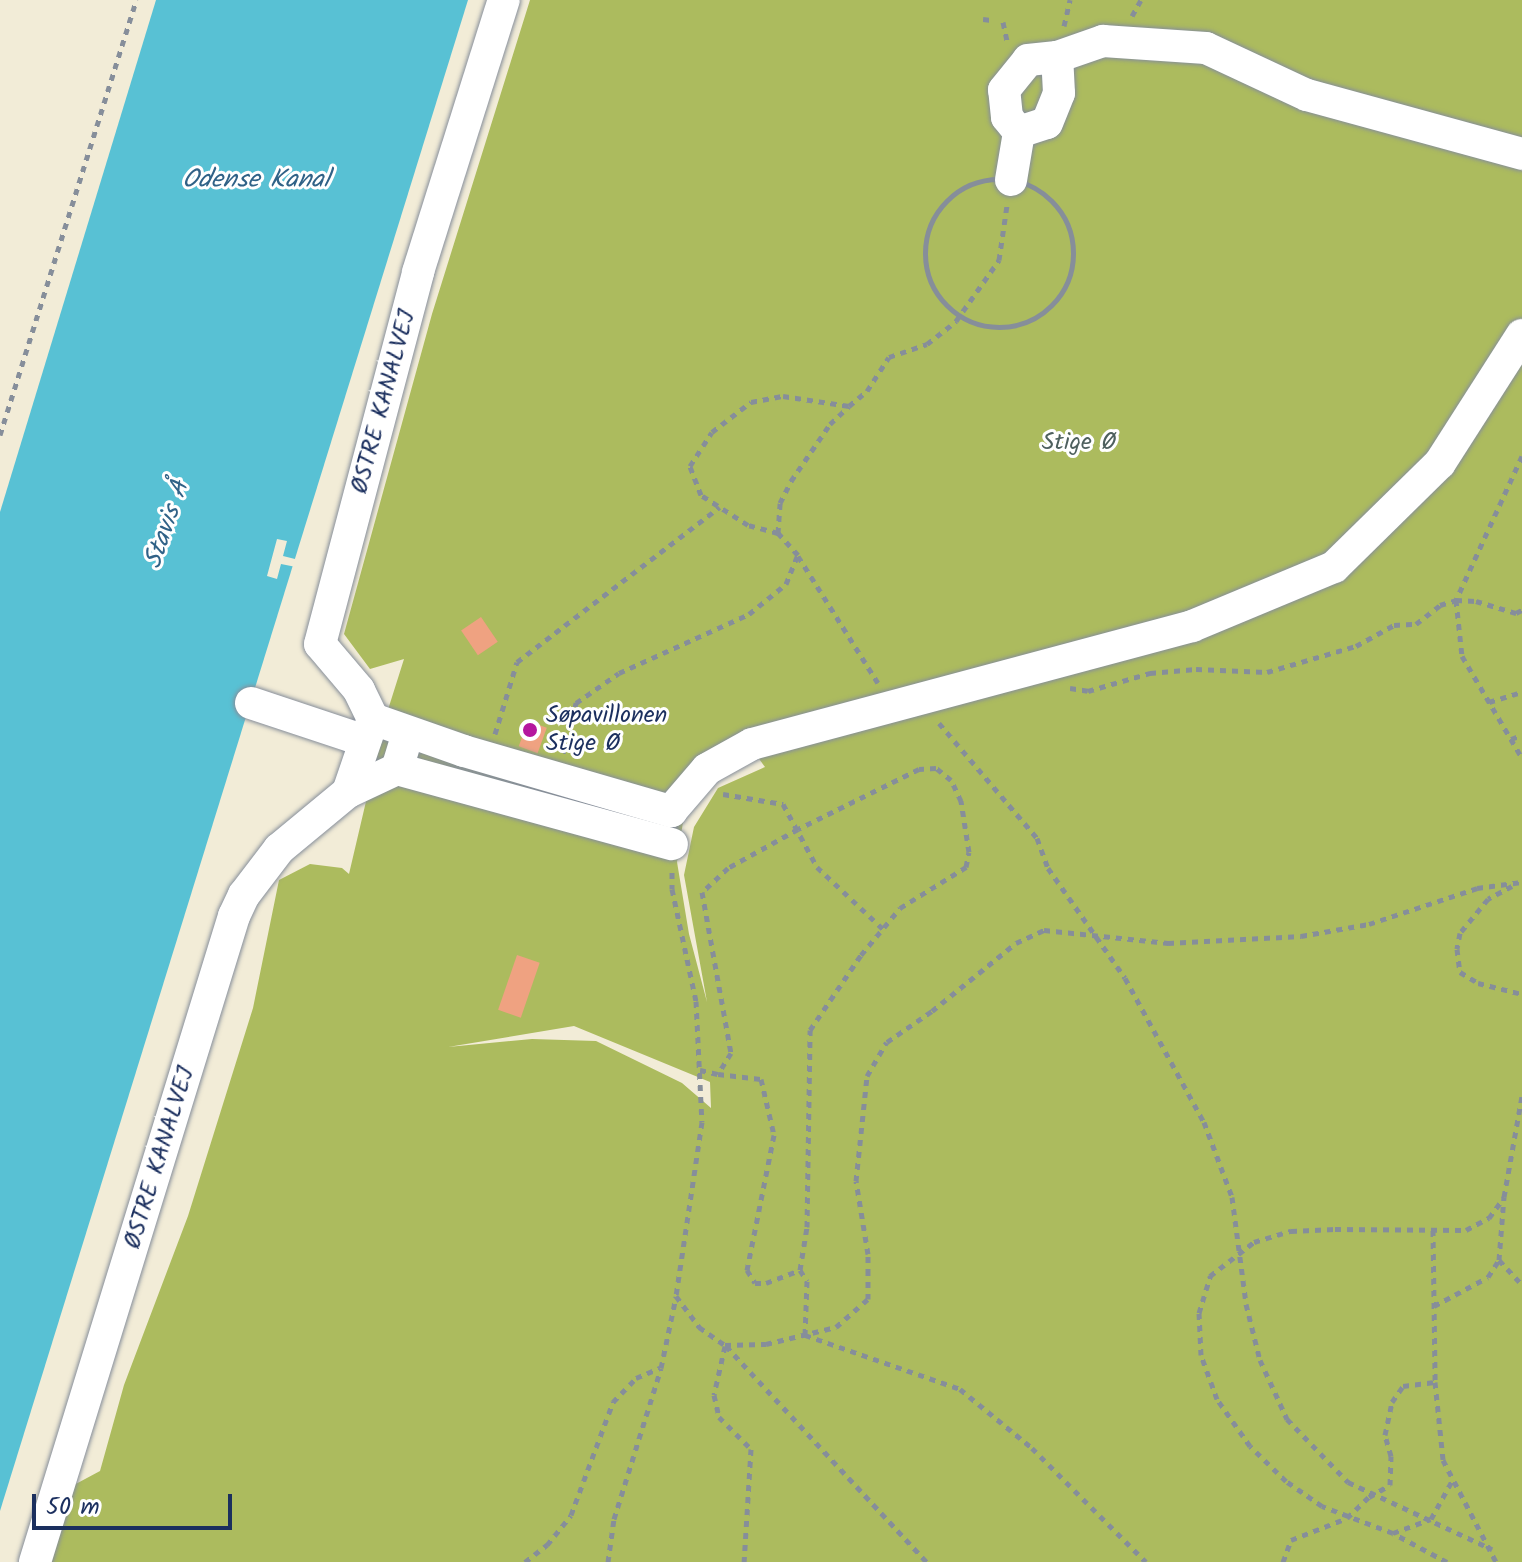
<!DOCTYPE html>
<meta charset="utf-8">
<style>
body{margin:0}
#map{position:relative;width:1522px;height:1562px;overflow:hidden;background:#f2ecd7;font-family:Kalam,sans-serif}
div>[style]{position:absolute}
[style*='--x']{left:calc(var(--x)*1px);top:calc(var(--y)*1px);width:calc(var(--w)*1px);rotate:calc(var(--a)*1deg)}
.green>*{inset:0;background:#acbb5e}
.water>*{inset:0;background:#58c1d4}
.pier>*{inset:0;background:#f2ecd7}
.building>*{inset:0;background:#efa281;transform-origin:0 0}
.path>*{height:5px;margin-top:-2.5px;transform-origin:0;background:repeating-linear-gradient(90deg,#868e9a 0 6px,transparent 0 12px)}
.path>.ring{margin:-2.5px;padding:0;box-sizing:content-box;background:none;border:5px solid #868e9a;border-radius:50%}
.roads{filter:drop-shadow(0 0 2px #868e9a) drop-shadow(0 0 2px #868e9a)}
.minor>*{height:32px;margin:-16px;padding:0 16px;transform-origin:16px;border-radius:16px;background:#fff}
.dots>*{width:22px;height:22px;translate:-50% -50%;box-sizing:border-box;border:4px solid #fff;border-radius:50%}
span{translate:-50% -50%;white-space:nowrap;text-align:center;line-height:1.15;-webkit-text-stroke:6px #fff;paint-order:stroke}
.street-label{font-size:24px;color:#1b2f5e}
.park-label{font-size:24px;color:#4e605e}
.poi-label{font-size:24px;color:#1b2f5e}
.left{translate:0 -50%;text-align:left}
.water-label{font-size:26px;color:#306287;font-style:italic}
.scale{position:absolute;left:32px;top:1494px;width:200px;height:36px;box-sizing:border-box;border:4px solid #1b2f5e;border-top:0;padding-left:10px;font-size:24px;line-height:28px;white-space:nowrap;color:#1b2f5e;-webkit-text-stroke:6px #fff;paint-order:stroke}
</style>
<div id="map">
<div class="green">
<div style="clip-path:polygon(evenodd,530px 0,1522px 0,1522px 1562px,49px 1562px,72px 1486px,100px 1471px,124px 1385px,188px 1216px,253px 1008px,279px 880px,310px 864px,342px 868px,349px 874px,386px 716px,404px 659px,370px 669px,344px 634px,432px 314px,530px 0,749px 745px,765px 767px,718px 788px,694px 827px,684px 875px,707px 1002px,689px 934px,677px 862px,684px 815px,749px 745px,530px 0,574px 1026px,710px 1082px,711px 1108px,682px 1083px,596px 1041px,532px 1039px,448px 1047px,574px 1026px)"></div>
</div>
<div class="water">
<div style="clip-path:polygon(156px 0,468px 0,0 1511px,0 512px)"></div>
</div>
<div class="pier">
<div style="clip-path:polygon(277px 539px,287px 541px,283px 556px,299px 560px,296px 567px,281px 564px,277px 579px,267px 576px)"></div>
</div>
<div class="building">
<div style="left:481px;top:617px;width:30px;height:24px;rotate:56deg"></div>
<div style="left:528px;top:721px;width:20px;height:27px;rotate:20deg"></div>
<div style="left:517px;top:955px;width:24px;height:58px;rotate:19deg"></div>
</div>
<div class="path">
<div style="--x:1132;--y:16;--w:18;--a:-61"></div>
<div style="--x:983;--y:19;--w:8;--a:7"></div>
<div style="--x:1003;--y:22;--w:19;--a:78"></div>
<div style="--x:1064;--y:26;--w:27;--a:-77"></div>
<div class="ring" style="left:925px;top:179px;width:143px;height:143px"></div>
<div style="--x:0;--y:435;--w:456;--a:-72.6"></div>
<div style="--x:1522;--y:456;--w:158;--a:114.6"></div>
<div style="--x:1456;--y:600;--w:56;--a:83.9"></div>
<div style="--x:1462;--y:656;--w:118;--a:59.5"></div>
<div style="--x:778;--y:533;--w:30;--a:-86"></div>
<div style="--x:780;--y:503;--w:25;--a:-63"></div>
<div style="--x:791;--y:481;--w:69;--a:-55.6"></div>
<div style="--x:830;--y:424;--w:26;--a:-43"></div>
<div style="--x:798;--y:556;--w:150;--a:57.8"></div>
<div style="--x:1070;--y:688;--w:18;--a:9"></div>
<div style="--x:1088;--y:691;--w:65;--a:-16.2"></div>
<div style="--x:1150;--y:673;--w:46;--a:-5"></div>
<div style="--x:1196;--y:669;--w:71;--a:2.4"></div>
<div style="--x:1267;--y:672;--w:93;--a:-16.3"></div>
<div style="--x:1356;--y:646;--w:43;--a:-28.9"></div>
<div style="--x:1394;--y:625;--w:22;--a:-3"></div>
<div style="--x:1416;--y:624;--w:31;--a:-38"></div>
<div style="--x:1440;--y:605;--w:17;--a:-17"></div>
<div style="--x:1456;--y:600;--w:20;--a:3"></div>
<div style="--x:1476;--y:601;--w:42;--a:16.7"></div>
<div style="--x:1516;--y:613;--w:7;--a:-27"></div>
<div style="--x:1489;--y:702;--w:34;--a:-17"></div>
<div style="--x:939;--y:723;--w:151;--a:49.6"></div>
<div style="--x:1037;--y:838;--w:32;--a:70"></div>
<div style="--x:1048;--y:868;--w:134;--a:55"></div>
<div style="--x:1125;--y:978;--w:164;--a:61.3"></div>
<div style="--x:1204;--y:1122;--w:80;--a:69.5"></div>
<div style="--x:1232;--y:1197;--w:108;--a:82.5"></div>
<div style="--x:1246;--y:1304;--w:58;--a:76"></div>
<div style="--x:1260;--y:1360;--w:65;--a:65.4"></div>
<div style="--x:1287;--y:1419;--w:88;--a:45.9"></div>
<div style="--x:1348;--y:1482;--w:159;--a:25"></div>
<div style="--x:495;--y:734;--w:75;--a:-73"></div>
<div style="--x:517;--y:662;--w:255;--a:-37.4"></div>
<div style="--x:1511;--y:739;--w:12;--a:-20"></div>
<div style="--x:563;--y:753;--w:52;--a:-75.4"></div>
<div style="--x:576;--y:703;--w:52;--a:-34.9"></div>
<div style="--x:619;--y:673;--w:143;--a:-24.4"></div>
<div style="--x:749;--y:614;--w:48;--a:-39"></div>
<div style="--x:786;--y:584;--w:31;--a:-68"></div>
<div style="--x:798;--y:555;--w:30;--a:-132"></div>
<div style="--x:778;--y:533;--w:31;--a:-165"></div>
<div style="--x:748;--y:525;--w:56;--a:-147.4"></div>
<div style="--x:701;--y:495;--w:31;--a:-111"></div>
<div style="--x:690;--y:466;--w:40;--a:-57.1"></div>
<div style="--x:712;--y:432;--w:49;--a:-37.6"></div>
<div style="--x:751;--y:402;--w:33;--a:-11"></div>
<div style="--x:783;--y:396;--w:67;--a:8.6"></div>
<div style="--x:849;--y:406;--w:23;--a:-40"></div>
<div style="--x:867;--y:391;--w:40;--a:-57.1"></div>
<div style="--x:889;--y:357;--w:40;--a:-18.9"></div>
<div style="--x:927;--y:344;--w:37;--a:-38"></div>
<div style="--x:956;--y:321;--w:75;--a:-54.8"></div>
<div style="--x:999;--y:260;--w:56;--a:-81.7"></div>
<div style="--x:723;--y:794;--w:61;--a:9.5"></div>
<div style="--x:783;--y:804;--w:72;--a:61.6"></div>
<div style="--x:817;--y:867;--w:91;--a:43.2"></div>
<div style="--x:672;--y:872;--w:17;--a:90"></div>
<div style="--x:672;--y:889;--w:115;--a:77.9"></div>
<div style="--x:696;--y:1001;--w:121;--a:87.2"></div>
<div style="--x:702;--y:1122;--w:176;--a:98.5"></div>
<div style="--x:676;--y:1296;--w:39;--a:53"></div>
<div style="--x:699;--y:1327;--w:32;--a:35"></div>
<div style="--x:725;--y:1345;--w:41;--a:-1.4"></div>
<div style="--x:766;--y:1344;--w:72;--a:-13.7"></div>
<div style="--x:836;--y:1327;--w:43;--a:-41.2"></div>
<div style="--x:868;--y:1299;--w:45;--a:-90"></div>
<div style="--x:868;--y:1254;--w:74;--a:-99.3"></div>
<div style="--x:856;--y:1181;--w:106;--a:-84"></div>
<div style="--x:867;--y:1076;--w:39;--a:-60"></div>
<div style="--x:887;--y:1042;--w:55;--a:-34.6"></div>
<div style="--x:932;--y:1011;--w:108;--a:-39"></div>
<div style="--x:1016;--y:943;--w:31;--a:-25"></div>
<div style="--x:1044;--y:930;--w:125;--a:6"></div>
<div style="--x:1168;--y:943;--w:133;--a:-3"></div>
<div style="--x:1301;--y:936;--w:69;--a:-10"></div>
<div style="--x:1369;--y:924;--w:114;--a:-18.4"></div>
<div style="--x:1477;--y:888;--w:45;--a:-7.6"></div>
<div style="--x:1512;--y:886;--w:27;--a:152"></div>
<div style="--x:1488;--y:899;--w:44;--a:129.5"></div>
<div style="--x:1460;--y:933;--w:16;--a:101"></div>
<div style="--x:1457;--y:949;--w:23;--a:83"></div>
<div style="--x:1460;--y:972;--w:21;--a:31"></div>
<div style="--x:1478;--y:983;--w:45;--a:14"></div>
<div style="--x:700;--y:1070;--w:18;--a:13"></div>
<div style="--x:718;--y:1074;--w:43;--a:6.6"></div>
<div style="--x:761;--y:1079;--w:57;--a:76.9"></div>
<div style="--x:774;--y:1135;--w:138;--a:101.3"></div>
<div style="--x:747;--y:1270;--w:15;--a:58"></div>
<div style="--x:755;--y:1283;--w:11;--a:0"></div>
<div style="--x:766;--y:1283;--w:36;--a:-21"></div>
<div style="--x:800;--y:1270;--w:44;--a:-80.8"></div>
<div style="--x:807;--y:1227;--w:197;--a:-89.1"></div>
<div style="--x:810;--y:1030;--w:91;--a:-55.8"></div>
<div style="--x:861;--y:955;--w:61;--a:-50.3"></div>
<div style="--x:900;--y:908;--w:78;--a:-31.8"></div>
<div style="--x:966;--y:867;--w:15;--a:-79"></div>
<div style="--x:969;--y:852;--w:52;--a:-98.9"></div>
<div style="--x:961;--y:801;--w:23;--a:-115"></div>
<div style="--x:951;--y:780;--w:19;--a:-141"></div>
<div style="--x:936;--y:768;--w:17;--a:177"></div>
<div style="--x:919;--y:769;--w:135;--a:153.6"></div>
<div style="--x:798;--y:829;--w:80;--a:150.9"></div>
<div style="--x:728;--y:868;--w:35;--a:137"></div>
<div style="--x:702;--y:892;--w:164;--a:79.8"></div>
<div style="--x:731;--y:1053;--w:25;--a:122"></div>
<div style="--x:1433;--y:1230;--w:152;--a:89.2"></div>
<div style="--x:1435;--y:1382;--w:78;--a:84.1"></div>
<div style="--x:1443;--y:1460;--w:115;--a:62.5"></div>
<div style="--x:1499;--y:1260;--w:34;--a:47"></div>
<div style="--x:800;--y:1270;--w:13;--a:58"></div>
<div style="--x:807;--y:1281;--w:54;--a:92.1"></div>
<div style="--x:805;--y:1335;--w:164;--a:19.2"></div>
<div style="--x:960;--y:1389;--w:93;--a:39.3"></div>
<div style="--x:1032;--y:1448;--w:161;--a:45"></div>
<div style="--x:1434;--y:1306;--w:61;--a:-28.2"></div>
<div style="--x:1488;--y:1277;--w:20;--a:-57"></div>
<div style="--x:1499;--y:1260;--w:63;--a:-85.5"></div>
<div style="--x:1504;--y:1197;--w:103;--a:-79.9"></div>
<div style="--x:725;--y:1346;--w:50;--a:102.7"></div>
<div style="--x:714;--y:1395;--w:23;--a:77"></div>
<div style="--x:719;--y:1417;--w:45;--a:45"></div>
<div style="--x:751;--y:1449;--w:113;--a:93.5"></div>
<div style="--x:726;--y:1346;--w:295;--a:47.1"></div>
<div style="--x:1393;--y:1533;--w:40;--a:-20.2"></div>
<div style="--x:1431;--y:1519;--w:43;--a:-61.1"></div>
<div style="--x:525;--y:1562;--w:28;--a:-38"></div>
<div style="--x:547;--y:1545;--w:38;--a:-51"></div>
<div style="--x:571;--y:1515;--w:121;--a:-69.6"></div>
<div style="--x:613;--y:1402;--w:33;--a:-46"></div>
<div style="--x:636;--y:1378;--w:26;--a:-23"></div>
<div style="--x:608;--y:1562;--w:43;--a:-82.1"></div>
<div style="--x:614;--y:1519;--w:158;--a:-72.7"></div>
<div style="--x:661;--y:1368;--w:73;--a:-78.1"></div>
<div style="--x:1283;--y:1562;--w:23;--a:-70"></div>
<div style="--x:1291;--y:1540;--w:60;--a:-21.4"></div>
<div style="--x:1347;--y:1518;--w:30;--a:-44"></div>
<div style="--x:1369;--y:1497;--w:24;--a:-30"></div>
<div style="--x:1390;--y:1485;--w:29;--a:-88"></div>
<div style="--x:1391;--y:1456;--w:22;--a:-106"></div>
<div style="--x:1385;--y:1435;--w:34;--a:-78"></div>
<div style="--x:1392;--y:1402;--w:19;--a:-55"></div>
<div style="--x:1403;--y:1386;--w:32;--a:-7"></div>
<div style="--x:1447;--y:1562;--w:61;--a:-151.8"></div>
<div style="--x:1393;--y:1533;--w:76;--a:-159.2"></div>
<div style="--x:1322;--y:1506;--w:44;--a:-145.2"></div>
<div style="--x:1286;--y:1481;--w:50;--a:-135.8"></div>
<div style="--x:1250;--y:1446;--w:57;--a:-125.1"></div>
<div style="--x:1217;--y:1399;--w:47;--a:-110"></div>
<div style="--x:1201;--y:1355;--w:42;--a:-92.7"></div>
<div style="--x:1199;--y:1313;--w:39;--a:-73"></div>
<div style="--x:1210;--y:1276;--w:56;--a:-37.7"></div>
<div style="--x:1254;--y:1242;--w:39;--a:-17"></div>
<div style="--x:1291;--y:1231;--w:44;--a:-2.6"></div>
<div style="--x:1335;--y:1229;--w:131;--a:0.4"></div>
<div style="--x:1466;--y:1230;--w:26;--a:-28"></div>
<div style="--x:1489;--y:1218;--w:26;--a:-54"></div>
</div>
<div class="roads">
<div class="minor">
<div style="--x:1019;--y:132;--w:19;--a:-129"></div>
<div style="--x:1007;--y:117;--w:27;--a:-96"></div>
<div style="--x:1004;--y:90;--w:38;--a:-51"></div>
<div style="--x:1028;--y:60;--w:29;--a:-6"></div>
<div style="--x:1011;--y:180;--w:49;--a:-80.5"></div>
<div style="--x:1019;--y:132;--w:29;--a:-18"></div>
<div style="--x:1047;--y:123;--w:32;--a:-68"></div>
<div style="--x:1059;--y:93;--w:36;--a:-93"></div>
<div style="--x:1057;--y:57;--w:49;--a:-19.2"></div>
<div style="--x:1103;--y:41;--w:103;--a:3.9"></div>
<div style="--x:1206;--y:48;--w:111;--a:25"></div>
<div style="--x:1307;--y:95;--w:223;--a:15.3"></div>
<div style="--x:251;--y:703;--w:120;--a:18.4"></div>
<div style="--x:373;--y:719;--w:96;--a:19.4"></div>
<div style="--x:464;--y:751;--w:216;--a:16.2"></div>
<div style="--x:671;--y:811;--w:55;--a:-49.4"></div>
<div style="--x:707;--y:769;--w:51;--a:-29.1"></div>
<div style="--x:752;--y:744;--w:456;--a:-15"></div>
<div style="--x:1192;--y:626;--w:154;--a:-22.6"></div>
<div style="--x:1334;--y:567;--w:148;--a:-44.5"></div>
<div style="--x:1440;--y:463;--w:152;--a:-57.4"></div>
<div style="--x:397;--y:769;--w:285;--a:15.3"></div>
<div style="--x:348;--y:792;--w:77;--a:-71.1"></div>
<div style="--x:373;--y:719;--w:32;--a:-116"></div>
<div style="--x:359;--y:690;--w:60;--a:-130.3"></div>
<div style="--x:320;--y:644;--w:385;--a:-75.2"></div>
<div style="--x:418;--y:272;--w:285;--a:-72.5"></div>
<div style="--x:35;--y:1562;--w:676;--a:-72.88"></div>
<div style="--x:234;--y:916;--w:23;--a:-65"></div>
<div style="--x:244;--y:895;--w:58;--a:-52.7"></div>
<div style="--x:279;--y:849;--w:89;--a:-39.6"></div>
<div style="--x:348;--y:792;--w:54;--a:-25.1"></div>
<div style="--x:397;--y:769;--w:38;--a:-73"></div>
</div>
</div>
<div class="dots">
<div style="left:530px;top:730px;background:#b5179e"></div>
</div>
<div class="street-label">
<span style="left:384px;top:402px;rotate:-75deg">ØSTRE KANALVEJ</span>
<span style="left:160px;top:1158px;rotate:-73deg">ØSTRE KANALVEJ</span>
</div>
<div class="park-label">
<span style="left:1079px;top:443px">Stige Ø</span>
</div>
<div class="poi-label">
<span class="left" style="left:546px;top:730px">Søpavillonen<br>Stige Ø</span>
</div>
<div class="water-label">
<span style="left:256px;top:181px">Odense Kanal</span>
<span style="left:168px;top:525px;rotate:-71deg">Stavis Å</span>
</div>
<div class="scale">50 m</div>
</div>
